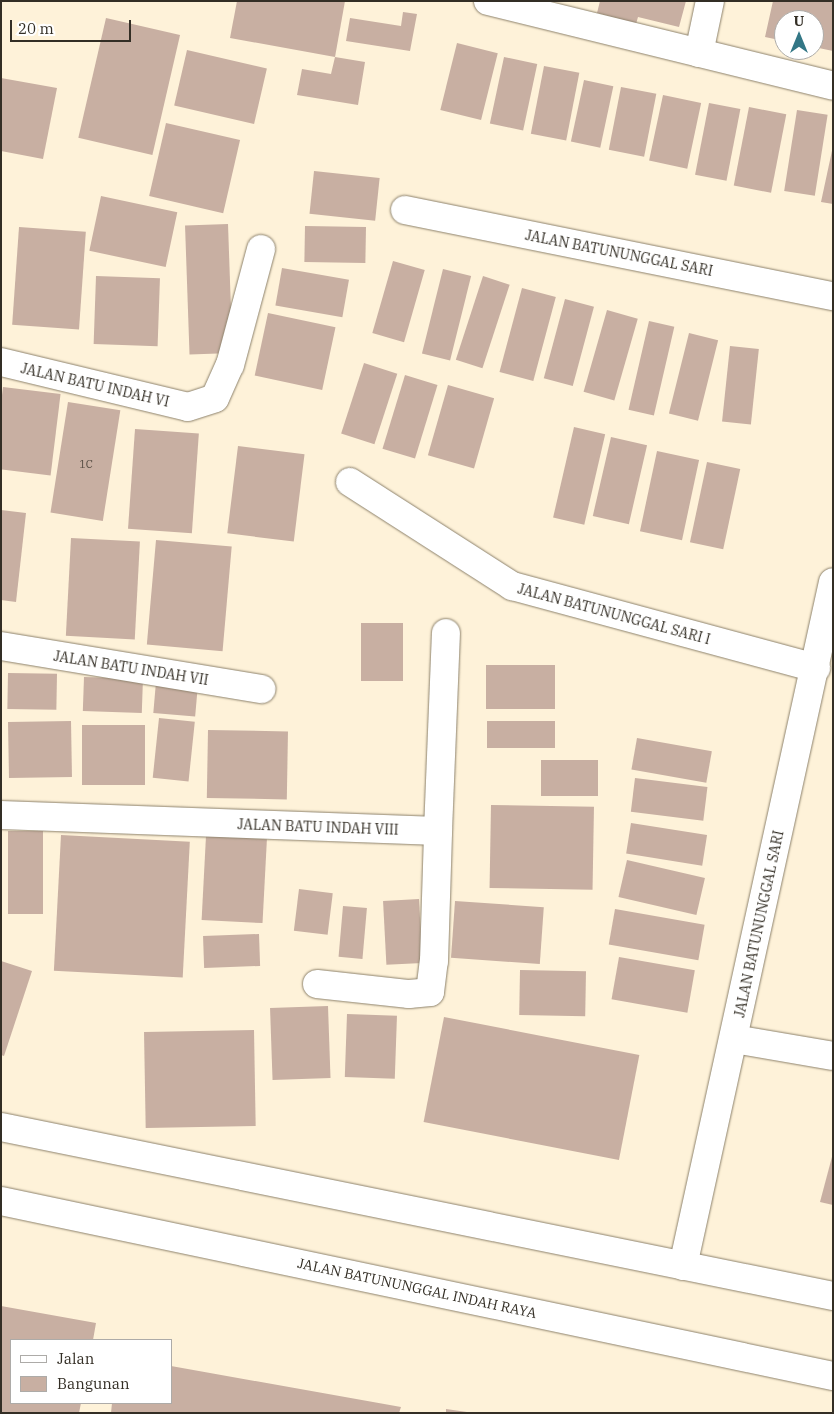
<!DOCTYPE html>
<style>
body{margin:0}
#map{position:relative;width:834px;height:1414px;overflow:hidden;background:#fef2d9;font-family:"IBM Plex Serif",serif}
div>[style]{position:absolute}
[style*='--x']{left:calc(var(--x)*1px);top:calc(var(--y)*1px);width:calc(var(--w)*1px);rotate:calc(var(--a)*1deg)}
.building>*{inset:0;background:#c8afa2;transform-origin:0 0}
.roads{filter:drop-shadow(0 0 1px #8d826c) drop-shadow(0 0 1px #8d826c)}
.minor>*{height:28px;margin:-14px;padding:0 14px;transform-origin:14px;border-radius:14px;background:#fff}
.tertiary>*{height:28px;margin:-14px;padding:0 14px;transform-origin:14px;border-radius:14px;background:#fff}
span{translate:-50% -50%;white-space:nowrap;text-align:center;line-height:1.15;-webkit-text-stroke:4.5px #fff;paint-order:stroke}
.number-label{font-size:11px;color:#584e44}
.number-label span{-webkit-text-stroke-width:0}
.street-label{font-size:14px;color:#332e25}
.frame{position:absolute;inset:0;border:2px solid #332e25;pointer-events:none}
.legend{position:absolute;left:10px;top:1339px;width:162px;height:65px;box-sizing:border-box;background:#fff;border:1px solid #adaba8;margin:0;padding:6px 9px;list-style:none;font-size:15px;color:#332e25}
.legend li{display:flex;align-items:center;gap:10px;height:25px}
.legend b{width:25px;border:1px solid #adaba8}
.north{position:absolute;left:774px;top:10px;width:50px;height:50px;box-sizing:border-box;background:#fff;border:1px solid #adaba8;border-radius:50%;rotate:0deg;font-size:14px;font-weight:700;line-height:20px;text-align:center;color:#332e25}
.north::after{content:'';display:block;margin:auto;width:18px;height:22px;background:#337786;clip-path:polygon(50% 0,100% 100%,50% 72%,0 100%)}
.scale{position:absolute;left:10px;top:20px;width:121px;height:22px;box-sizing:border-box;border:2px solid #332e25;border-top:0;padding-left:6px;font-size:15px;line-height:18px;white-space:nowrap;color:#332e25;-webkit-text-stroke:4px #fff;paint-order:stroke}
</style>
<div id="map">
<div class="building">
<div style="clip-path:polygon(237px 1px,345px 1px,335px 57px,230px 38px)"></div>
<div style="clip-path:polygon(600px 1px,686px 1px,679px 27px,638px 17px,636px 24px,597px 13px)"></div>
<div style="clip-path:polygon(773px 1px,833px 1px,833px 51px,814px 47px,814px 20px,784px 20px,784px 41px,765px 37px)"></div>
<div style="clip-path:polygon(403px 12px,417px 14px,410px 51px,346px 41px,350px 18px,401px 26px)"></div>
<div style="left:106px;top:18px;width:76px;height:123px;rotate:13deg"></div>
<div style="left:457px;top:43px;width:42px;height:69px;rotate:14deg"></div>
<div style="left:187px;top:50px;width:82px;height:57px;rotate:13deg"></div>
<div style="clip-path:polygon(335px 57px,365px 62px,358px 105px,297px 95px,302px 69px,331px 74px)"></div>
<div style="left:504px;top:57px;width:34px;height:68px;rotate:12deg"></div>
<div style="left:544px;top:66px;width:36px;height:69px;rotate:11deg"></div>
<div style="clip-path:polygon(1px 78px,57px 88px,43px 159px,1px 151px)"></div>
<div style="left:584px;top:80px;width:30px;height:63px;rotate:12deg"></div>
<div style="left:621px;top:87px;width:36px;height:64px;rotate:11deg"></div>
<div style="left:663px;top:95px;width:39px;height:67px;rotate:12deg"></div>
<div style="left:709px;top:103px;width:32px;height:73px;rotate:11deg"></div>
<div style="left:749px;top:107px;width:38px;height:80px;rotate:11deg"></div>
<div style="left:797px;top:110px;width:31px;height:82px;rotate:9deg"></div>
<div style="left:166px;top:123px;width:76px;height:75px;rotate:13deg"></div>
<div style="clip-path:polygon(833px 146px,833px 204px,821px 202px)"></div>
<div style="left:314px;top:171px;width:66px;height:43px;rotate:6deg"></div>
<div style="left:101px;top:196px;width:78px;height:56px;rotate:12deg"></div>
<div style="left:228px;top:224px;width:129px;height:43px;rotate:88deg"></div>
<div style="left:305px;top:226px;width:61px;height:36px;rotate:1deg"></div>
<div style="left:19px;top:227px;width:67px;height:98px;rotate:4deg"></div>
<div style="left:393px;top:261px;width:33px;height:75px;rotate:16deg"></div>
<div style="left:282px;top:268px;width:68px;height:38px;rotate:10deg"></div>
<div style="left:443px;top:269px;width:29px;height:87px;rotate:14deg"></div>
<div style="left:96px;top:276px;width:64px;height:68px;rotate:2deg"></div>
<div style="left:483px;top:276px;width:28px;height:88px;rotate:18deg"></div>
<div style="left:522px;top:288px;width:35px;height:87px;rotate:15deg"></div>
<div style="left:565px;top:299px;width:30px;height:82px;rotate:15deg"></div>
<div style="left:607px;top:310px;width:32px;height:85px;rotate:16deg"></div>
<div style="left:268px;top:313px;width:69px;height:64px;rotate:12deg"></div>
<div style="left:649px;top:321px;width:26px;height:91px;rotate:13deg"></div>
<div style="left:689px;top:333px;width:30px;height:83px;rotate:14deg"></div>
<div style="left:730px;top:346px;width:29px;height:76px;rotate:6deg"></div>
<div style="left:364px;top:363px;width:35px;height:74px;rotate:18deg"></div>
<div style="left:405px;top:375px;width:34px;height:77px;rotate:17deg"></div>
<div style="left:448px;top:385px;width:48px;height:73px;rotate:16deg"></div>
<div style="left:3px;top:387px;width:58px;height:82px;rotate:7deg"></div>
<div style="left:68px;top:402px;width:53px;height:112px;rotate:9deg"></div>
<div style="left:574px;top:427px;width:32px;height:93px;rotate:13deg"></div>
<div style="left:135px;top:429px;width:64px;height:100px;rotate:4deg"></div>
<div style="left:611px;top:437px;width:37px;height:81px;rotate:13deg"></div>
<div style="left:238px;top:446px;width:67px;height:88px;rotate:7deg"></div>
<div style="left:657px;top:451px;width:43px;height:82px;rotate:12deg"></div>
<div style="left:707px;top:462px;width:34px;height:82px;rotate:12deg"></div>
<div style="clip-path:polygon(1px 510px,26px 513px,16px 602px,1px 600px)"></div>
<div style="left:71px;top:538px;width:69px;height:98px;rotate:3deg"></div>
<div style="left:156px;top:540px;width:76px;height:105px;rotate:5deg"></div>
<div style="left:361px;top:623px;width:42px;height:58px"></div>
<div style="left:555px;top:665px;width:44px;height:69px;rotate:90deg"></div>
<div style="left:8px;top:673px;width:49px;height:36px;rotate:1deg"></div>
<div style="left:84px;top:677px;width:59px;height:34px;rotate:2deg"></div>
<div style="left:156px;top:682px;width:42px;height:31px;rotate:5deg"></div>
<div style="left:159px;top:718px;width:36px;height:60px;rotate:6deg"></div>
<div style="left:71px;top:721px;width:56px;height:63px;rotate:89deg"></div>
<div style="left:487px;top:721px;width:68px;height:27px"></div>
<div style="left:82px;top:725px;width:63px;height:60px"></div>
<div style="left:208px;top:730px;width:80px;height:68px;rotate:1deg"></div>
<div style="left:637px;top:738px;width:76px;height:32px;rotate:10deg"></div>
<div style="left:598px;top:760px;width:36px;height:57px;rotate:90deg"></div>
<div style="left:635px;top:778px;width:73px;height:34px;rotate:7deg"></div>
<div style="left:491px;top:805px;width:103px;height:83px;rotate:1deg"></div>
<div style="left:631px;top:823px;width:77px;height:31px;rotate:9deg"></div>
<div style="left:8px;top:831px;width:35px;height:83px"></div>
<div style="left:61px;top:835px;width:129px;height:136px;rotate:3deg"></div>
<div style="left:206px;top:836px;width:61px;height:84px;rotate:3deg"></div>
<div style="left:627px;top:860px;width:80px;height:38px;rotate:13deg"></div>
<div style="left:299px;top:889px;width:34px;height:42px;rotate:7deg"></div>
<div style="left:419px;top:899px;width:64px;height:36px;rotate:87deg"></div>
<div style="left:455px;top:901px;width:89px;height:57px;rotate:4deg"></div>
<div style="left:343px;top:906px;width:24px;height:51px;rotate:5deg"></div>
<div style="left:615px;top:909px;width:91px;height:36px;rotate:10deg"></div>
<div style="left:259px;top:934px;width:32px;height:56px;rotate:88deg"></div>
<div style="left:619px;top:957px;width:77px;height:43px;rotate:10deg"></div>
<div style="clip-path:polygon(1px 961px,32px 971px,4px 1056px,1px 1055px)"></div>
<div style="left:520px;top:970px;width:66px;height:45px;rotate:1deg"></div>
<div style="left:328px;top:1006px;width:72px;height:58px;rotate:88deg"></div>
<div style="left:347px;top:1014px;width:50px;height:63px;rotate:2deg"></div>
<div style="left:444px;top:1017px;width:199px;height:107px;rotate:11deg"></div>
<div style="left:254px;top:1030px;width:96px;height:110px;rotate:89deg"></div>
<div style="clip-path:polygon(833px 1153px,833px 1205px,820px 1202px)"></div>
<div style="clip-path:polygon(1px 1306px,96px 1323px,93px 1340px,11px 1340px,11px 1403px,81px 1403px,79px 1413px,1px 1413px)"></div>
<div style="clip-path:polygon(171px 1366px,401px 1407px,399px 1413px,111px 1413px,112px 1403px,171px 1403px)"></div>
<div style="clip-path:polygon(446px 1409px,467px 1412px,467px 1413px,446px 1413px)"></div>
</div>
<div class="roads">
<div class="minor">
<div style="--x:488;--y:1;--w:355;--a:13.8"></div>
<div style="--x:699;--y:53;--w:53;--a:-78.1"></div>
<div style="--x:405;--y:210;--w:437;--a:11.4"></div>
<div style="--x:1;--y:362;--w:192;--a:13.5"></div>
<div style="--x:188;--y:407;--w:28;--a:-18"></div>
<div style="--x:215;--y:398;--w:36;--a:-66"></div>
<div style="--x:230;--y:365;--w:120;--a:-75"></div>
<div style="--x:350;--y:482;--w:193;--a:32.7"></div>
<div style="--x:512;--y:586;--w:315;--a:15.1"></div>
<div style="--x:1;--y:646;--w:264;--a:9.4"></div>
<div style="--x:1;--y:815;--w:437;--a:2.1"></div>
<div style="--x:438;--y:831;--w:198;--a:-87.7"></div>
<div style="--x:317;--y:984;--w:93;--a:6.2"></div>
<div style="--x:409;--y:994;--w:21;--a:-5"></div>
<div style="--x:430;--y:992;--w:31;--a:-83"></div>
<div style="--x:434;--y:961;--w:130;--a:-88.2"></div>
<div style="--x:734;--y:1039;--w:100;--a:9.7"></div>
<div style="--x:683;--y:1266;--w:700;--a:-77.63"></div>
</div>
<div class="tertiary">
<div style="--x:1;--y:1127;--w:849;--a:11.48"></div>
<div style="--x:1;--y:1201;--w:850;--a:11.88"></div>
</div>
</div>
<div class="number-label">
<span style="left:86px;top:464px">1C</span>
</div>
<div class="street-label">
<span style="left:619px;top:253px;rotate:11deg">JALAN BATUNUNGGAL SARI</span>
<span style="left:95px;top:385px;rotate:13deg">JALAN BATU INDAH VI</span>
<span style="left:614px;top:614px;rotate:15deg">JALAN BATUNUNGGAL SARI I</span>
<span style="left:131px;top:668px;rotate:9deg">JALAN BATU INDAH VII</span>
<span style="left:318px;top:827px;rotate:2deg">JALAN BATU INDAH VIII</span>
<span style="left:759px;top:924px;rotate:-78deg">JALAN BATUNUNGGAL SARI</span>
<span style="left:417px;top:1288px;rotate:12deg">JALAN BATUNUNGGAL INDAH RAYA</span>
</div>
<div class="frame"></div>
<ul class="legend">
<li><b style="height:6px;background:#fff"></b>Jalan</li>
<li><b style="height:14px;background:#c8afa2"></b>Bangunan</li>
</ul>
<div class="north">U</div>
<div class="scale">20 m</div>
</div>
